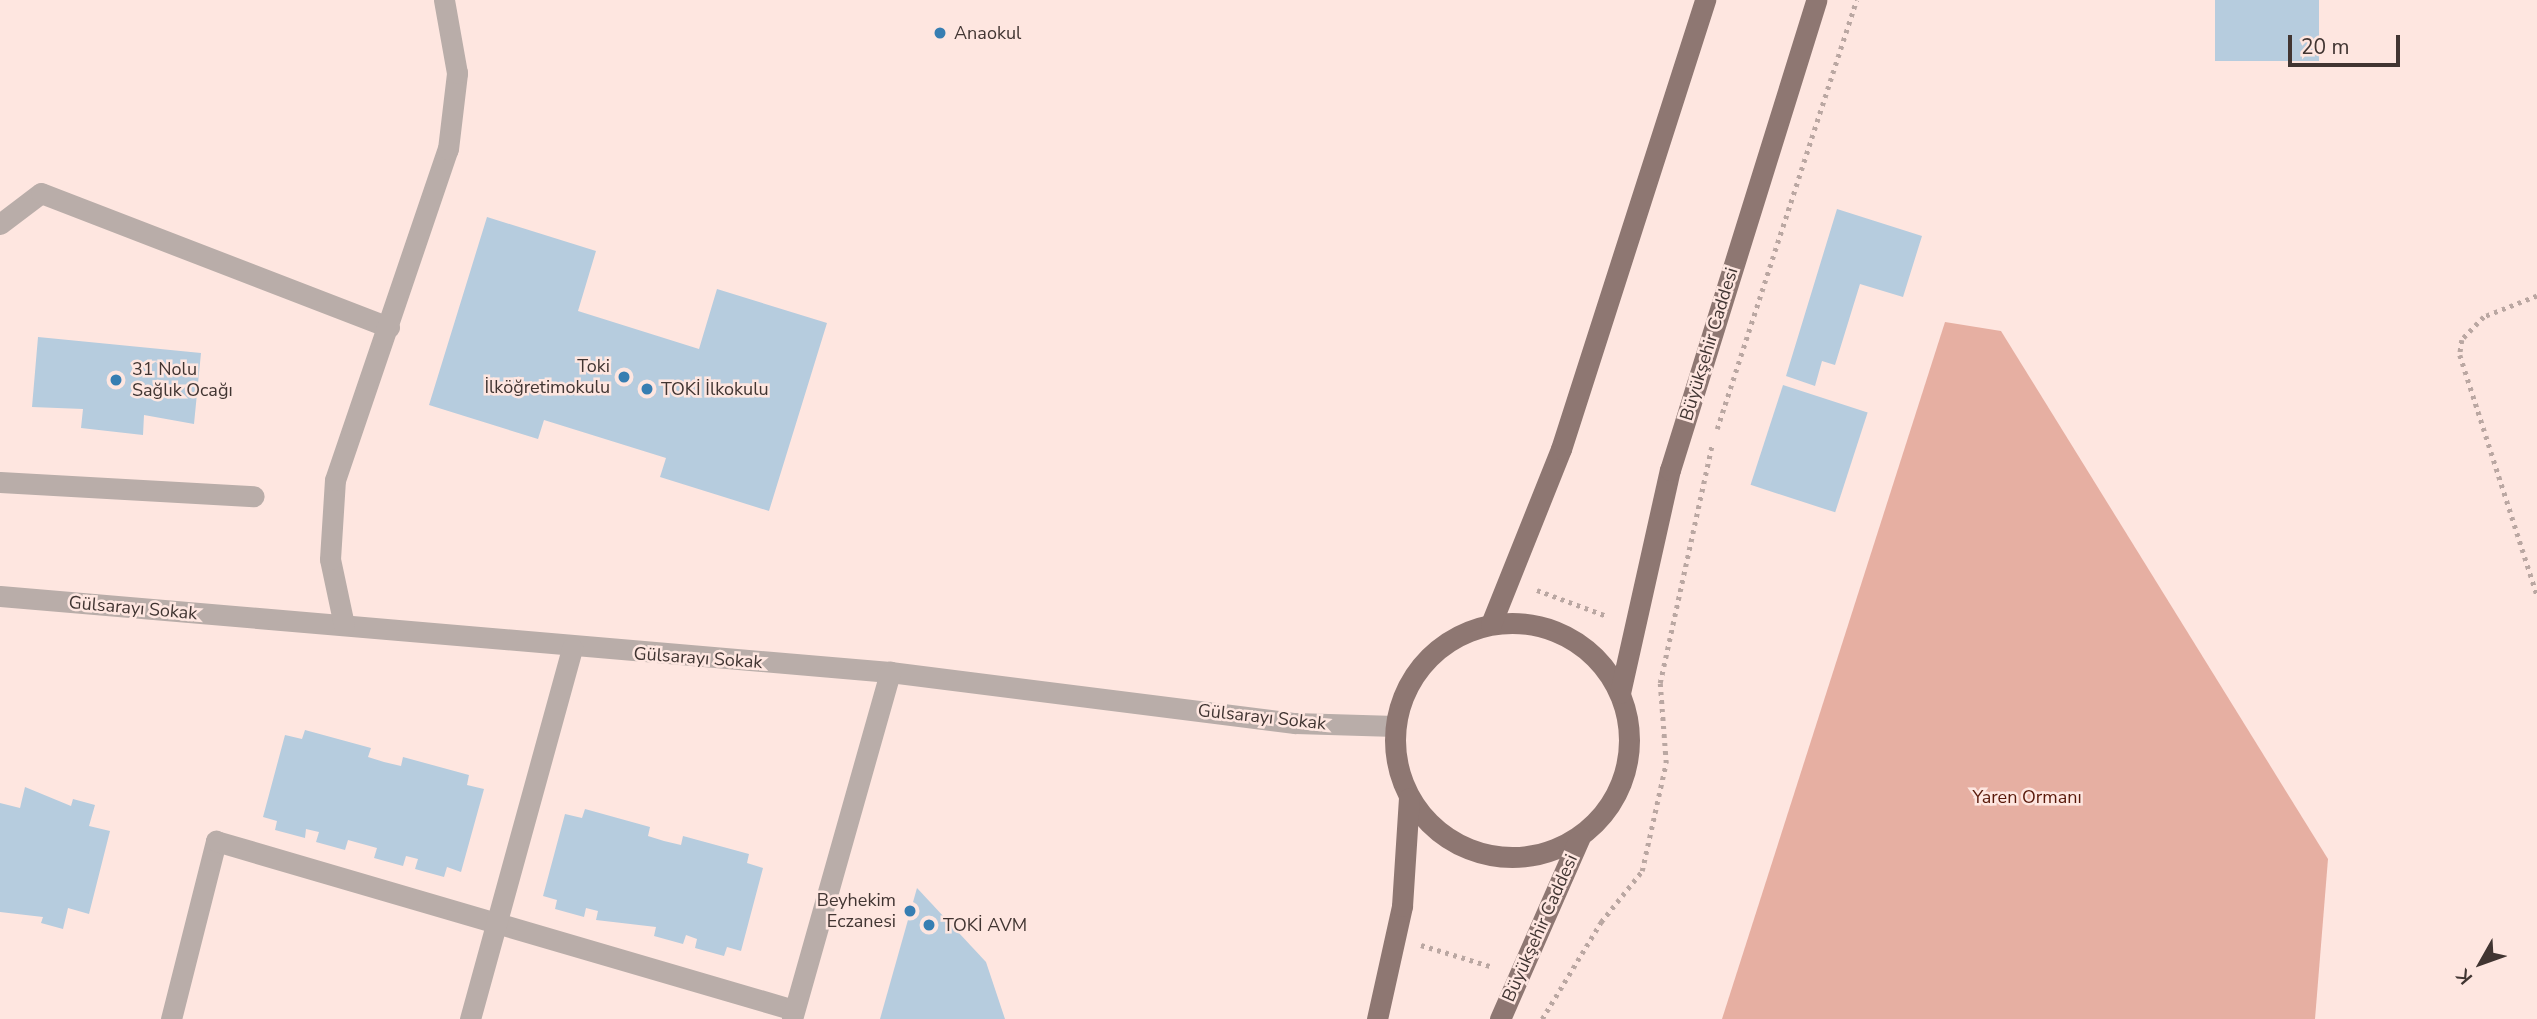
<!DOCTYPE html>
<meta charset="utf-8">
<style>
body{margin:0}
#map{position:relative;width:2537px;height:1019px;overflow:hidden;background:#fee6e0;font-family:"Nunito Sans",sans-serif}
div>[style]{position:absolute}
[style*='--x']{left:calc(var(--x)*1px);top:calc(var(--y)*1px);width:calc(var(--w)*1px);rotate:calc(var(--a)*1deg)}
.forest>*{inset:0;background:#e6afa2}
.building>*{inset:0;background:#b6ccde;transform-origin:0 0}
.path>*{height:4.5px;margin-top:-2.25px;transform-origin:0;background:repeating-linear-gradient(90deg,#baa7a2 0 3.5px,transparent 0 8.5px)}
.lane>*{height:21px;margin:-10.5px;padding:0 10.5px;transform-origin:10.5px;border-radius:10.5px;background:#b9ada9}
.street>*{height:21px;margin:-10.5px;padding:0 10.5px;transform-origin:10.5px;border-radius:10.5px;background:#b9ada9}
.primary>*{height:21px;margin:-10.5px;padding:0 10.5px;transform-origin:10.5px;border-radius:10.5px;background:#8e7772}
.primary>.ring{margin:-10.5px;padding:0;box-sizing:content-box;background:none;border:21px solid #8e7772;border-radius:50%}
.dots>*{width:19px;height:19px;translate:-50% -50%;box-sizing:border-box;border:4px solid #fee6e0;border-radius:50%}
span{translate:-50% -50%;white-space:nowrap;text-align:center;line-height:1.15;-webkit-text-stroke:5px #fee6e0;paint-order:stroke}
.poi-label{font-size:18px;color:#413532}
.left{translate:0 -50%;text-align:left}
.right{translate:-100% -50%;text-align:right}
.street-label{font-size:18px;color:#413532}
.park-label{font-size:18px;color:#59190a}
.north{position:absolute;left:2446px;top:928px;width:70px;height:70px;-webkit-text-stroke:5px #fee6e0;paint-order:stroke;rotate:230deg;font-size:19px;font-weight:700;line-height:28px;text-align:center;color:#413532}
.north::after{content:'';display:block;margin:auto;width:24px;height:32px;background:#413532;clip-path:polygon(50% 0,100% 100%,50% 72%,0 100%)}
.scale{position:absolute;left:2288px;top:35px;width:112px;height:32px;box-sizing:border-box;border:4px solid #413532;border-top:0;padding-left:9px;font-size:21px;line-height:24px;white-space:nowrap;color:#413532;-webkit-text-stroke:5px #fee6e0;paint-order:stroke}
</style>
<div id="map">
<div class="forest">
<div style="clip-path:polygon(1945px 322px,2001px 331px,2328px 859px,2315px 1019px,1722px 1019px)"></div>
</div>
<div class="building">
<div style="left:2215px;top:0;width:104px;height:61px"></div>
<div style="clip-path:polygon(1837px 209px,1922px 236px,1903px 297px,1860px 284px,1835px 365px,1822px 361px,1815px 386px,1786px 376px)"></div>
<div style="clip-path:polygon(487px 217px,596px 251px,578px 311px,699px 349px,717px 289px,827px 323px,769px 511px,660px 477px,666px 458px,544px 420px,538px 439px,429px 405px)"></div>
<div style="clip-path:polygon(38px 337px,201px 353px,194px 424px,144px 415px,143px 435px,81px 428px,83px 409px,32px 407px)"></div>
<div style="left:1783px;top:385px;width:89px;height:105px;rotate:18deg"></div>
<div style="clip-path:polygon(305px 730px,371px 748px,368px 757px,384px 762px,401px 766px,403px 757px,469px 775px,467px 785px,484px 789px,461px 872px,447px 867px,444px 877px,415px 869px,418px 859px,406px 856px,403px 866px,374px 858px,377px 848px,348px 840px,345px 850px,316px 842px,319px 832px,306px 829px,305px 838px,275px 830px,277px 821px,263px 817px,285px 735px,302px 739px)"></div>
<div style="clip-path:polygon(25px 787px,71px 806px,73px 799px,95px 805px,89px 826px,110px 831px,89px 914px,68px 908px,63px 929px,41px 923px,43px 917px,0 912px,0 803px,20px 808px)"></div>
<div style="clip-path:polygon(585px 809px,650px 827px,648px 836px,664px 841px,681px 845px,683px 836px,749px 854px,747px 863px,763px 868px,741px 951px,727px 947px,724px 956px,695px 948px,697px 939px,686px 935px,683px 944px,654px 936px,656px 927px,596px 920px,598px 911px,586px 908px,584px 917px,555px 909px,557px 900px,543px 896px,565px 814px,582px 818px)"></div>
<div style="clip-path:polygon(917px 888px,986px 962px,1005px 1019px,880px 1019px)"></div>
</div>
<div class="path">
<div style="--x:2537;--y:296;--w:57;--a:158.4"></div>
<div style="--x:2484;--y:317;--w:32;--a:134"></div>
<div style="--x:2462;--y:340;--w:15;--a:98"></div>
<div style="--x:2460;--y:355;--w:252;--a:72.2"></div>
<div style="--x:1717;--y:429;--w:451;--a:-72"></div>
<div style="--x:1537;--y:590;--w:75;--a:20.4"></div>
<div style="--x:1421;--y:945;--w:75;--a:17"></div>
<div style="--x:1542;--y:1019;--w:114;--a:-58.7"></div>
<div style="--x:1601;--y:922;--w:65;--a:-51.2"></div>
<div style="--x:1642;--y:871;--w:111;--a:-77.5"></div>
<div style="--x:1666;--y:763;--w:80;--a:-94.3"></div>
<div style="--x:1660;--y:683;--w:245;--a:-77.7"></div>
</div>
<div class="lane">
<div style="--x:0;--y:482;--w:254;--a:3.2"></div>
</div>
<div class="street">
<div style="--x:0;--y:224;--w:51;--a:-37.1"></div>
<div style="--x:41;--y:193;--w:373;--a:21.1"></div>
<div style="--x:0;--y:596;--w:893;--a:4.88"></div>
<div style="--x:890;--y:672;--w:408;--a:7.2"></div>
<div style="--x:1295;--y:723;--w:100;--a:1.7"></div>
<div style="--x:344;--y:625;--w:67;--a:-102"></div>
<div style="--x:330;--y:559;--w:79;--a:-86.4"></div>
<div style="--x:335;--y:480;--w:350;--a:-71.2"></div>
<div style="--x:448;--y:149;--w:77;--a:-83.2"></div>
<div style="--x:457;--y:73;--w:74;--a:-100.1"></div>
<div style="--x:171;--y:1019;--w:184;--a:-75.8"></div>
<div style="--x:216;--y:841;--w:602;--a:16.3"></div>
<div style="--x:470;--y:1019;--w:385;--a:-74.6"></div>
<div style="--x:792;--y:1019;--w:361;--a:-74.2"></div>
</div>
<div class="primary">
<div class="ring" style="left:1395px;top:623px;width:213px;height:213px"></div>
<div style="--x:1491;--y:624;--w:188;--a:-68.2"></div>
<div style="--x:1561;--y:449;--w:472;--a:-72.2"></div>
<div style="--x:1620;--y:693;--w:229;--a:-77.4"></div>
<div style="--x:1670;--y:470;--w:492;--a:-72.7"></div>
<div style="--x:1377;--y:1019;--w:116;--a:-77.5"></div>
<div style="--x:1402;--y:906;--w:108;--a:-86.3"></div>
<div style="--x:1500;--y:1019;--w:199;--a:-66.3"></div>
</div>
<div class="dots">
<div style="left:940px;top:33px;background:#377eb2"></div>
<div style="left:624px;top:377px;background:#377eb2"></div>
<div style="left:116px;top:380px;background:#377eb2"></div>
<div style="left:647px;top:389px;background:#377eb2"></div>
<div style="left:910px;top:911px;background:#377eb2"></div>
<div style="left:929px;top:925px;background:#377eb2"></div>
</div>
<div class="poi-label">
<span class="left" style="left:954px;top:33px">Anaokul</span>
<span class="right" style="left:610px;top:377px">Toki<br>İlköğretimokulu</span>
<span class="left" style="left:132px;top:380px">31 Nolu<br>Sağlık Ocağı</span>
<span class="left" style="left:661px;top:389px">TOKİ İlkokulu</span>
<span class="right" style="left:896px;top:911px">Beyhekim<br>Eczanesi</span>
<span class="left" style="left:943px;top:925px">TOKİ AVM</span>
</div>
<div class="street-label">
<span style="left:1709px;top:344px;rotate:-73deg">Büyükşehir Caddesi</span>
<span style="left:133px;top:608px;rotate:5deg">Gülsarayı Sokak</span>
<span style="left:698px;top:658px;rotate:4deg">Gülsarayı Sokak</span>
<span style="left:1262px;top:717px;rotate:6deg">Gülsarayı Sokak</span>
<span style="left:1540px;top:928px;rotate:-66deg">Büyükşehir Caddesi</span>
</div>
<div class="park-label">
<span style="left:2027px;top:797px">Yaren Ormanı</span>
</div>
<div class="north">K</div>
<div class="scale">20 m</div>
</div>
